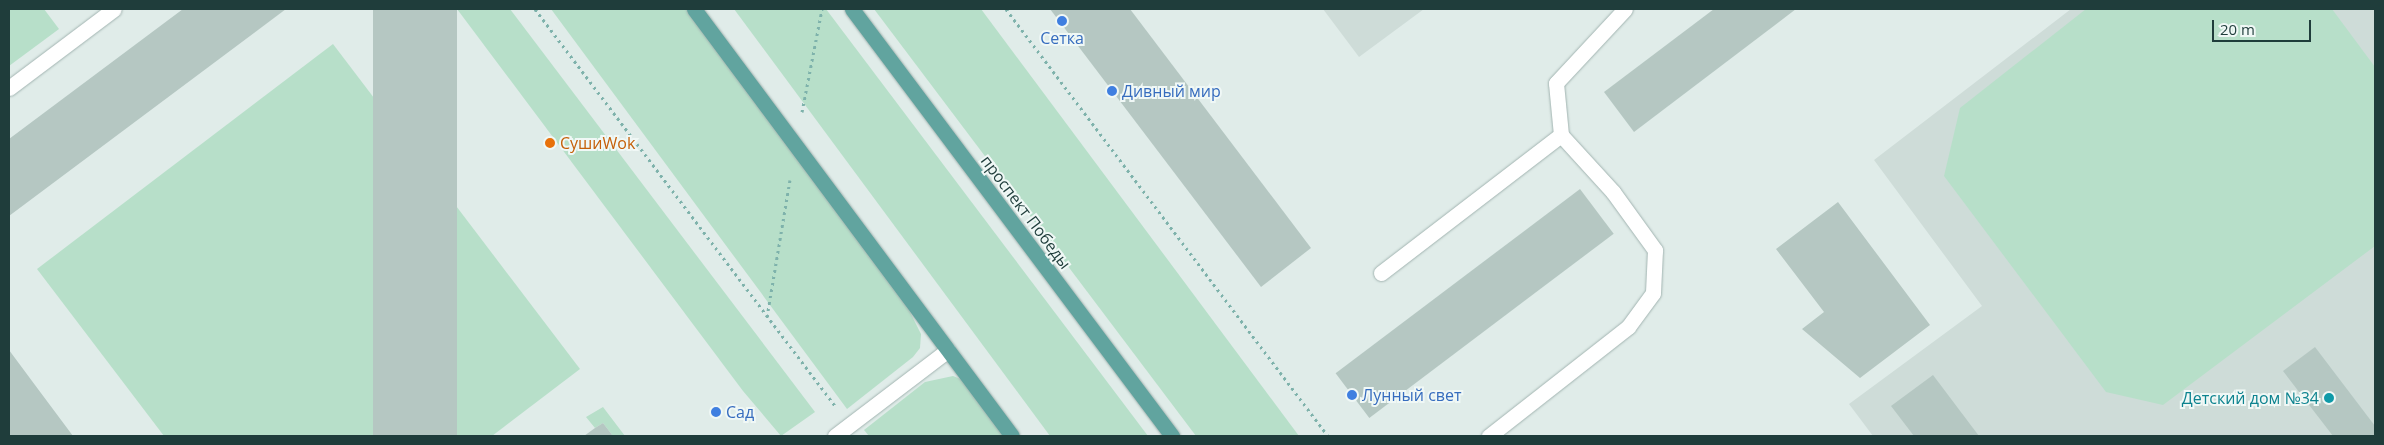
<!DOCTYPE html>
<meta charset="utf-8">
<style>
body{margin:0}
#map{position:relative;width:2384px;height:445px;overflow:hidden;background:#e0ece9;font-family:"Open Sans",sans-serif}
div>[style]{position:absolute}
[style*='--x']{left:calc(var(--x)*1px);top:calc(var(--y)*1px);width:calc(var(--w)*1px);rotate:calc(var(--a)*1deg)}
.built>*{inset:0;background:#cedcd8}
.green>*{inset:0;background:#b7dfc9}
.building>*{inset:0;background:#b5c7c2;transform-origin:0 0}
.path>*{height:3px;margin-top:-1.5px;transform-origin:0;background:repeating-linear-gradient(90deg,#7eb2ab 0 2.5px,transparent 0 6.5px)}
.roads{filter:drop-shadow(0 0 1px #a2b4b1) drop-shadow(0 0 1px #a2b4b1)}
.minor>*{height:15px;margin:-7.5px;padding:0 7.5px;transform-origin:7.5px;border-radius:7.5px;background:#fff}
.major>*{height:15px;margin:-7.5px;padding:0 7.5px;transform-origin:7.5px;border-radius:7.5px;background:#61a49f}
.dots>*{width:14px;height:14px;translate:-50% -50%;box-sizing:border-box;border:2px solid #f0f8f6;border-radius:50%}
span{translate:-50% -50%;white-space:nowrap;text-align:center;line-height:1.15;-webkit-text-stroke:4px #f0f8f6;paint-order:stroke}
.shop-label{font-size:16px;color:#366cbe}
.left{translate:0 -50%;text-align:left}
.food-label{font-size:16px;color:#c56008}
.street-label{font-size:16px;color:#1f3d3b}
.culture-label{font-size:16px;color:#0d838f}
.right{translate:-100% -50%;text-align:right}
.frame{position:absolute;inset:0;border:10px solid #1f3d3b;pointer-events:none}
.scale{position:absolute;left:2212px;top:20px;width:99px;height:22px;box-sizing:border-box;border:2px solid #1f3d3b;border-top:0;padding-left:6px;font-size:15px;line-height:18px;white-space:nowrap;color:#1f3d3b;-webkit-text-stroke:4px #f0f8f6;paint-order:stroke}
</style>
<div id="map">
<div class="built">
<div style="clip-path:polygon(1323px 9px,1424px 9px,1359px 57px)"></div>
<div style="clip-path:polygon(2071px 9px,2375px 9px,2375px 436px,1873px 436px,1849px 404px,1982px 306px,1874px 160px)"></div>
</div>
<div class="green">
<div style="clip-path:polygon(9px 9px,44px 9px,59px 29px,9px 66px)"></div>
<div style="clip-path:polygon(457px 9px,510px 9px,815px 412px,781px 436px,743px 391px)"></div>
<div style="clip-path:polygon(551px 9px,686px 9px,909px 310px,921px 334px,920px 348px,913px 357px,847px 409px)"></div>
<div style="clip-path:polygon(734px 9px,826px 9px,1148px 436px,1050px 436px)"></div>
<div style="clip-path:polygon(874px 9px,981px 9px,1299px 436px,1196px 436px)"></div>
<div style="clip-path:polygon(2086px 9px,2332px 9px,2375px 67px,2375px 246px,2163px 405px,2106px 392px,1944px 176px,1960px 108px)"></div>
<div style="clip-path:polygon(333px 44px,580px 369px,492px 436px,164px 436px,37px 269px)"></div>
<div style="clip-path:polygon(953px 376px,963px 380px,1004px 436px,869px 436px,864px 430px,925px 382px)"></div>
<div style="clip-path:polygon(603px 407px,625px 436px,613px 436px,603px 423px,595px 428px,586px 417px)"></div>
</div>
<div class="building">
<div style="clip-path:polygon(183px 9px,286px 9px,9px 216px,9px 139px)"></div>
<div style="left:373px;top:9px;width:84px;height:527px"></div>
<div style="clip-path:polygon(1050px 9px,1130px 9px,1311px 248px,1261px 287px)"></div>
<div style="clip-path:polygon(1714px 9px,1796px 9px,1634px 132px,1604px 92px)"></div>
<div style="left:1580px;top:189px;width:56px;height:306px;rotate:53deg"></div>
<div style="clip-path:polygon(1838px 202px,1930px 325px,1860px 378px,1802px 329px,1824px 312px,1776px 249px)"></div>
<div style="clip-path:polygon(2315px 347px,2375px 426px,2375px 436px,2333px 436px,2283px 371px)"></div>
<div style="clip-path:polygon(9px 350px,32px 381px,73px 436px,9px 436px)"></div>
<div style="clip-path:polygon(1933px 375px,1979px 436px,1914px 436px,1891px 406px)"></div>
<div style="clip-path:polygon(603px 423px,613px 436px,584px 436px,595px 428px)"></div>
</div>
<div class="path">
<div style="--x:535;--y:9;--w:497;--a:52.9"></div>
<div style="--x:1006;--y:9;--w:535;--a:52.98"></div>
<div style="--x:802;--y:112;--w:105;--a:-79"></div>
<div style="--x:767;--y:317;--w:139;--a:-80.5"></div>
</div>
<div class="roads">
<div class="minor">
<div style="--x:9;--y:88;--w:131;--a:-37"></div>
<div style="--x:1561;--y:135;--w:52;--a:-95.5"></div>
<div style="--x:1556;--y:83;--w:101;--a:-47"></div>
<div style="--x:1381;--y:273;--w:227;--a:-37.5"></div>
<div style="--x:1561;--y:135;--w:77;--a:47.6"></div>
<div style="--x:1613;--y:192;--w:72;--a:54.1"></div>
<div style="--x:1655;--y:250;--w:43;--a:92.7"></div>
<div style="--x:1653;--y:293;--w:42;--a:126.3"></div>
<div style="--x:1628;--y:327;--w:177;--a:141.9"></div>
<div style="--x:835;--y:436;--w:142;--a:-37.3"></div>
</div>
<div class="major">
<div style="--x:694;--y:9;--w:532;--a:53.32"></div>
<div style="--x:852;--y:9;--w:534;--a:53.15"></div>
</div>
</div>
<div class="dots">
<div style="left:1062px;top:21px;background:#3f7fe0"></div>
<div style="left:1112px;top:91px;background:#3f7fe0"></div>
<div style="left:550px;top:143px;background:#e8710a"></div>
<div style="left:1352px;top:395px;background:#3f7fe0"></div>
<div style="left:2329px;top:398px;background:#0f9aa8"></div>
<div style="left:716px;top:412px;background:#3f7fe0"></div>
</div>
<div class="shop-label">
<span style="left:1062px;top:38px">Сетка</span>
<span class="left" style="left:1122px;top:91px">Дивный мир</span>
<span class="left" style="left:1362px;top:395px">Лунный свет</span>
<span class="left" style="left:726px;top:412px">Сад</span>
</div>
<div class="food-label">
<span class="left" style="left:560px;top:143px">СушиWok</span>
</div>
<div class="street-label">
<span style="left:1026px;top:212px;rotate:53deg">проспект Победы</span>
</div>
<div class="culture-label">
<span class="right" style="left:2319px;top:398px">Детский дом №34</span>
</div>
<div class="frame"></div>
<div class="scale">20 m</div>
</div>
